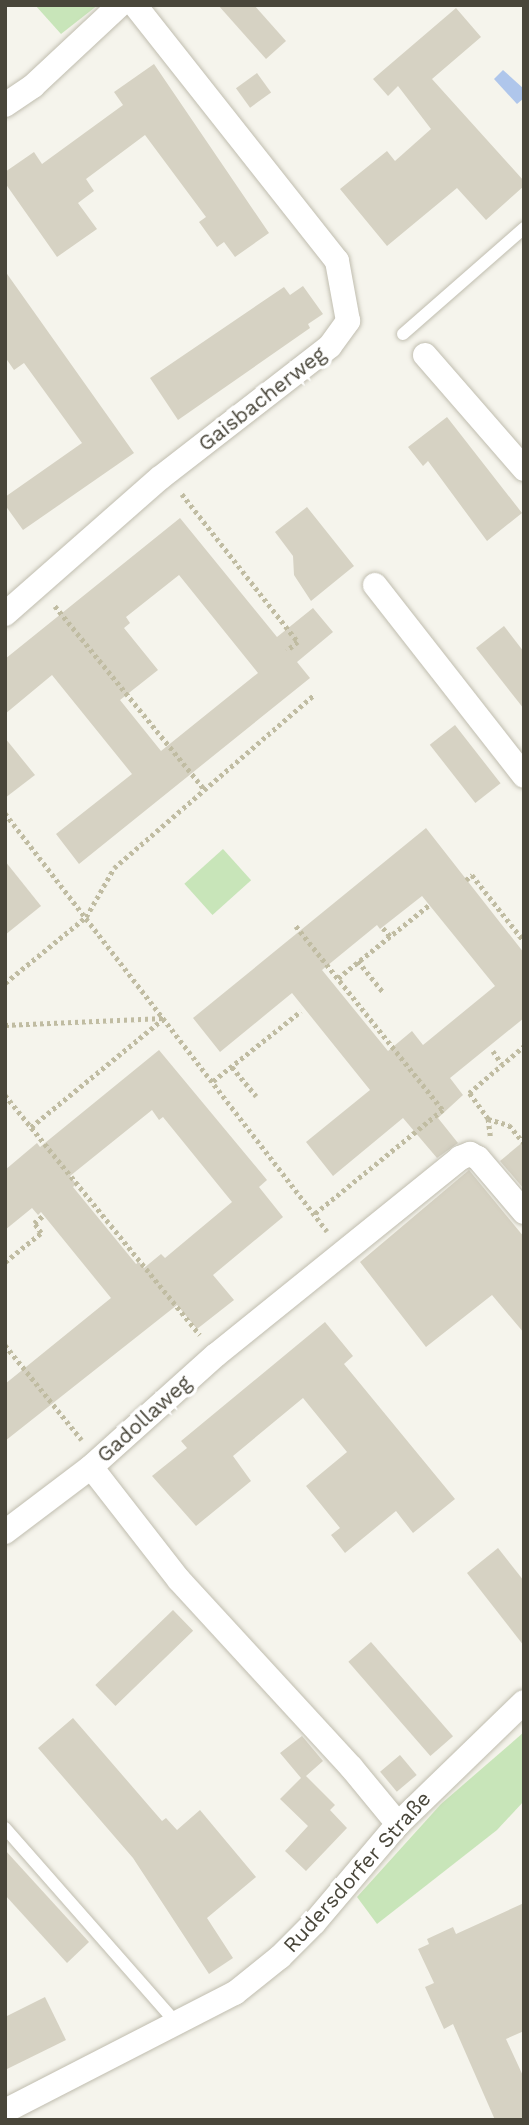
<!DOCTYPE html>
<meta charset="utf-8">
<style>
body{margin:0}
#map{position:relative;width:529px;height:2125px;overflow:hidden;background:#f5f4ec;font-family:"Work Sans",sans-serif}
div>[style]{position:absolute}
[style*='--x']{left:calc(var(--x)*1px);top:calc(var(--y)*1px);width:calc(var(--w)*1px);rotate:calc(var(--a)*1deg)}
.green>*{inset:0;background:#c8e5b9;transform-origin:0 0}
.water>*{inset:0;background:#afc6eb}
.building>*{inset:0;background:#d6d2c3;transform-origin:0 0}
.path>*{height:4.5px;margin-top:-2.25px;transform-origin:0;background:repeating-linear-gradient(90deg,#c0bca2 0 3.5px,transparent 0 7px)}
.roads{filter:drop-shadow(0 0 2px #c0bdaf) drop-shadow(0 0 2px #c0bdaf)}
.lane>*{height:12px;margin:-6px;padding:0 6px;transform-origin:6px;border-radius:6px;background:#fff}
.street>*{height:24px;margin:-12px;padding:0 12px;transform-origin:12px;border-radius:12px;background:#fff}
span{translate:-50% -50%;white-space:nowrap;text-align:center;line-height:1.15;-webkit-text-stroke:7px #fff;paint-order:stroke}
.street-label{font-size:21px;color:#49463a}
.frame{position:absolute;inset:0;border:7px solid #49463a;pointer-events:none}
</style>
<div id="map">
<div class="green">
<div style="clip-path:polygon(35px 5px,98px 5px,61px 34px)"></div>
<div style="left:223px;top:849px;width:42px;height:52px;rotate:48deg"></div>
<div style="clip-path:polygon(524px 1732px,524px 1801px,497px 1830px,377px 1924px,357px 1897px,441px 1804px)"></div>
</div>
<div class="water">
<div style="clip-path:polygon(503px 70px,524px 89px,524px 98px,517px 104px,494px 79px)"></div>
</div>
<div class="building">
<div style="clip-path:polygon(218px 5px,254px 5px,286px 41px,266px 59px)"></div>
<div style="clip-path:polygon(456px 8px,481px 37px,432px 79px,524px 181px,524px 186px,486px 220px,457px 188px,387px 246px,340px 189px,387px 151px,395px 161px,431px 129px,398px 86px,388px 96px,373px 79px)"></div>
<div style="clip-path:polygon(154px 64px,269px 233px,235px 257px,224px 242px,217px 247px,199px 222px,206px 217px,145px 135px,86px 179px,94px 191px,78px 203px,97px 229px,57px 257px,5px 183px,5px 172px,34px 152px,42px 164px,123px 105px,114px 92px)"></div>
<div style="left:257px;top:73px;width:24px;height:26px;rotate:54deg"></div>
<div style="clip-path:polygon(5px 271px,134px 453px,23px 530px,5px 505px,5px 497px,82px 443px,24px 363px,14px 370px,5px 357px)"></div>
<div style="clip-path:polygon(303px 286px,323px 314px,308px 324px,310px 328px,178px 420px,150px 378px,284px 287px,290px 295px)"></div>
<div style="clip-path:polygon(447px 417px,522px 513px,487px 541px,428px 461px,423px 466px,408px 447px)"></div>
<div style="clip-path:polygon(307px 507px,354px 566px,311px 601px,294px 575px,293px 556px,275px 532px)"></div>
<div style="clip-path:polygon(evenodd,180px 518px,277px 637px,313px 608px,333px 632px,297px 662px,310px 678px,79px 864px,56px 834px,132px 774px,52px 675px,5px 714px,5px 659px,180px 518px,179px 575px,258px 673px,161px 751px,120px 700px,158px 670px,124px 628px,130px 623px,126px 617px,179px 575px)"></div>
<div style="clip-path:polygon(504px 626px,524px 652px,524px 709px,476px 648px)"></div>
<div style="left:455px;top:725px;width:74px;height:32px;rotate:52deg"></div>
<div style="clip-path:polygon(5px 738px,35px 775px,5px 798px)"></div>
<div style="clip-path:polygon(evenodd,426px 828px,524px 953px,524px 1018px,450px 1078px,463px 1095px,438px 1118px,458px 1143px,437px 1158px,403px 1118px,333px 1176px,306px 1142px,370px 1090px,292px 993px,220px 1052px,193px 1018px,426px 828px,422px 896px,495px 986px,423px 1045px,412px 1031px,388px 1051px,322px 970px,377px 925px,380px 929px,422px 896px)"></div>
<div style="clip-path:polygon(5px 861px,41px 906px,5px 935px)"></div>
<div style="clip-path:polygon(evenodd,159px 1050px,267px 1180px,259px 1187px,283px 1217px,213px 1275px,234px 1300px,197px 1329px,177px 1305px,5px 1441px,5px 1384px,111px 1298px,41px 1212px,38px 1215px,32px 1208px,5px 1230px,5px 1170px,37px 1143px,40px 1147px,159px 1050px,152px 1110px,159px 1120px,163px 1117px,232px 1202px,165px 1258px,161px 1254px,144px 1268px,139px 1262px,136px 1264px,73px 1187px,76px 1184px,70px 1176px,152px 1110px)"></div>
<div style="clip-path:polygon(524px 1141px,524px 1189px,500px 1161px)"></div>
<div style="clip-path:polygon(469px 1170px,524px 1237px,524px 1333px,492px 1295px,426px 1347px,360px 1262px)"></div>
<div style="clip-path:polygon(325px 1322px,353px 1356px,344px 1364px,455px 1499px,413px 1533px,396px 1511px,345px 1553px,331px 1535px,340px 1528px,306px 1486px,347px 1452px,303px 1398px,233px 1456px,251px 1481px,196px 1526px,152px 1476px,187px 1448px,181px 1441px)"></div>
<div style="clip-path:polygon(498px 1548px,524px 1581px,524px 1646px,467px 1573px)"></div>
<div style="left:173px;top:1610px;width:29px;height:108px;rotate:46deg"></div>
<div style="left:371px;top:1642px;width:125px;height:30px;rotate:49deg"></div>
<div style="clip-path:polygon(73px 1718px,162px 1821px,166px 1818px,177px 1830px,200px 1810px,256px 1877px,207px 1918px,233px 1958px,209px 1974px,133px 1858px,38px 1748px)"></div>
<div style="clip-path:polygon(302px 1736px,323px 1761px,306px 1776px,335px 1805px,330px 1810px,347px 1828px,306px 1871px,285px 1851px,308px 1826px,280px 1799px,301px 1778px,280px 1753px)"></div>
<div style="left:400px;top:1755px;width:26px;height:26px;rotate:50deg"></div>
<div style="clip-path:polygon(5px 1850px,89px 1942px,67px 1963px,5px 1895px)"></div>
<div style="clip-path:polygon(524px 1903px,524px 2031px,506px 2039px,524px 2078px,524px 2120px,495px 2120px,453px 2024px,444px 2029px,425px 1987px,434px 1983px,418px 1949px,429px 1944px,427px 1939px,453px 1927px,456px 1934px)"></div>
<div style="clip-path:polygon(45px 1997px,66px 2040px,5px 2070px,5px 2017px)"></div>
</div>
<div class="path">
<div style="--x:182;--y:494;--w:188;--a:51.9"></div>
<div style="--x:298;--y:642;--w:14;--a:141"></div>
<div style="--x:55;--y:606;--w:237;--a:50.8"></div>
<div style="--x:5;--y:813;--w:528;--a:52.39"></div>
<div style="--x:466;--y:880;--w:8;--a:-40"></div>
<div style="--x:472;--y:875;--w:84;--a:51.8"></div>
<div style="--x:296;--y:926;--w:236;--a:51.4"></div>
<div style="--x:443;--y:1110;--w:165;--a:140.9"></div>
<div style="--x:383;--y:928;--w:11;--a:49"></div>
<div style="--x:358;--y:961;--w:40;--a:51"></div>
<div style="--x:338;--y:978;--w:117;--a:-38.7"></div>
<div style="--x:5;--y:983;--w:104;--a:-39.2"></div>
<div style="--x:86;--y:917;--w:56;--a:-60.3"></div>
<div style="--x:114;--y:868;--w:264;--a:-40.9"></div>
<div style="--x:5;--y:1025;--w:159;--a:-2.5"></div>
<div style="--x:493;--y:1051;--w:16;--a:55"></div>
<div style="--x:232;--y:1067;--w:38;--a:50"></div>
<div style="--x:213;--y:1081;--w:112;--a:-38.5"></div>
<div style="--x:5;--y:1095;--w:309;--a:50.9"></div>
<div style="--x:488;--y:1119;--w:22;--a:16"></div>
<div style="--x:509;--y:1125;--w:23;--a:50"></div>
<div style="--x:31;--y:1127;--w:172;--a:-39.3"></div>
<div style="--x:490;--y:1136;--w:17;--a:-97"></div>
<div style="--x:488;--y:1119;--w:32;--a:-126"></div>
<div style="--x:469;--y:1093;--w:72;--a:-40.5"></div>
<div style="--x:5;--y:1262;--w:46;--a:-38.9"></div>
<div style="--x:41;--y:1233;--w:12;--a:-125"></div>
<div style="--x:34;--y:1223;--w:13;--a:-39"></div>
<div style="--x:5;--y:1345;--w:122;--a:51"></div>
</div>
<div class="roads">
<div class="lane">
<div style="--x:403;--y:334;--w:161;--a:-41.2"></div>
<div style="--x:5;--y:1828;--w:261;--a:48.7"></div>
</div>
<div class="street">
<div style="--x:5;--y:105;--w:34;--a:-34"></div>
<div style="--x:33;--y:86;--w:119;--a:-43"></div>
<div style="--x:425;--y:355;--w:151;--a:49"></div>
<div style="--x:375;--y:585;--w:242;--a:52"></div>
<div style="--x:5;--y:614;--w:206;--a:-41.3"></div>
<div style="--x:160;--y:478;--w:215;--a:-37.8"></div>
<div style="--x:330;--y:346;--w:31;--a:-54"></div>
<div style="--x:348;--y:321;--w:61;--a:-100.4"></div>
<div style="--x:337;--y:261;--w:326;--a:-128.3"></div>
<div style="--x:5;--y:1532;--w:108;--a:-37.1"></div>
<div style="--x:398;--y:1824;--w:74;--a:-129.5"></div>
<div style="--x:351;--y:1767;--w:254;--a:-132.6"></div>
<div style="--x:179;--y:1580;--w:143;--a:-127.9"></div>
<div style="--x:91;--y:1467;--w:168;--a:-41.9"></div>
<div style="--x:216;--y:1355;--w:314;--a:-38.9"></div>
<div style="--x:460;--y:1158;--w:11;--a:-22"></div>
<div style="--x:470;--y:1154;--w:9;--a:27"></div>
<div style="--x:478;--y:1158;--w:71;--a:49.6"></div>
<div style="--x:5;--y:2111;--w:259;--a:-27.2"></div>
<div style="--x:235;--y:1993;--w:58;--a:-38.7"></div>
<div style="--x:280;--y:1957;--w:48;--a:-45"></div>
<div style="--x:314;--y:1923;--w:130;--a:-49.7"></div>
<div style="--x:398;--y:1824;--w:175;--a:-44.1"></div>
</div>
</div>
<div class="street-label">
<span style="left:262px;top:399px;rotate:-38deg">Gaisbacherweg</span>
<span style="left:144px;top:1419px;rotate:-42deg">Gadollaweg</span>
<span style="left:357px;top:1872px;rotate:-48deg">Rudersdorfer Straße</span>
</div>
<div class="frame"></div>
</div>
